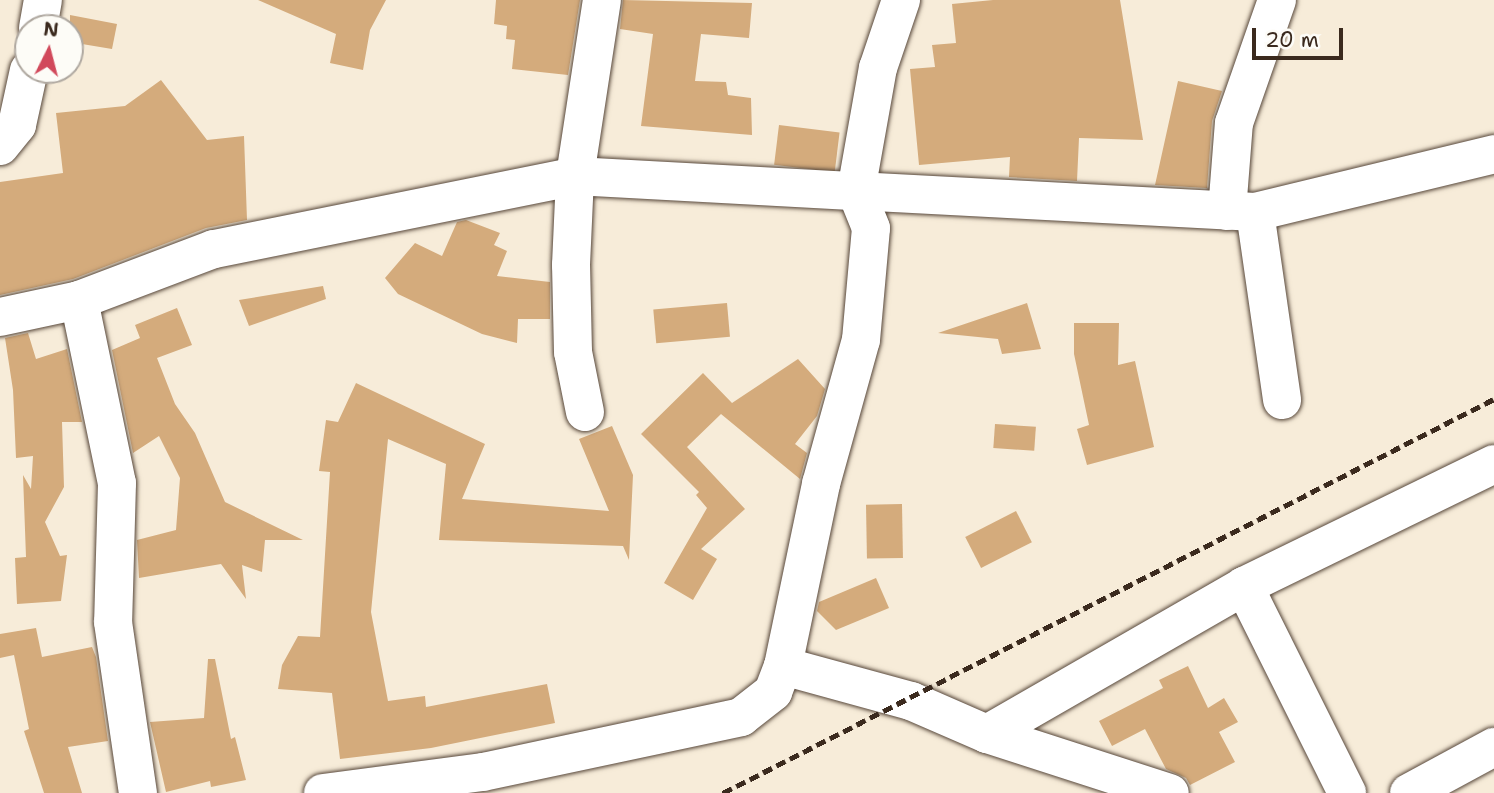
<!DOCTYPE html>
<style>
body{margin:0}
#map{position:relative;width:1494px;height:793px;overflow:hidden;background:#f7ecd9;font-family:"Shantell Sans",sans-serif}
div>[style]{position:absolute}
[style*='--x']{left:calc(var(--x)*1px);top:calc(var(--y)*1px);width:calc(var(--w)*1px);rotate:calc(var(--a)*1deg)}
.building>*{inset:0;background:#d4ab7c;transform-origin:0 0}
.roads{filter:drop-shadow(0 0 2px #57473a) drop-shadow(0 0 2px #57473a)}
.minor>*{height:38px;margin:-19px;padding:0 19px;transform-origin:19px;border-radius:19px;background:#fff}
.rail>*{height:5px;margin-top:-2.5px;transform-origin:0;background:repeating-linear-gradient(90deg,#3b2a1e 0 10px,transparent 0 15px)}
span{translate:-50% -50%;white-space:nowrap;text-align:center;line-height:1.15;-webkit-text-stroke:5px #fdfcf7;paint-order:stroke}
.north{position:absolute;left:14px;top:14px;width:70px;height:70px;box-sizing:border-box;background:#fdfcf7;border:2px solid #afa8a0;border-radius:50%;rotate:6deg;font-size:19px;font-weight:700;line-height:28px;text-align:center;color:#3b2a1e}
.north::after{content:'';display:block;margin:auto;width:24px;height:32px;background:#d1495b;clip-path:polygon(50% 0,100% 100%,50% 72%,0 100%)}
.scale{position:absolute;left:1252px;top:28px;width:91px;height:32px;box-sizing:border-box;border:4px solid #3b2a1e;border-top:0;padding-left:9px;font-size:21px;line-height:24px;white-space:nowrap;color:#3b2a1e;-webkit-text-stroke:5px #fdfcf7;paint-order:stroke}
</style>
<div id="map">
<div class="building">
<div style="clip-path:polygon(258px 0,386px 0,370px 30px,363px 70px,330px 63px,336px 34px)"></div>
<div style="clip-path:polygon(496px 0,580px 0,568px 75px,512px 69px,515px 40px,506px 39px,507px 26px,494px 24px)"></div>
<div style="clip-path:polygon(623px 0,752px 3px,749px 38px,701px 34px,695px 81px,726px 82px,728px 95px,751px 98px,752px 135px,641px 126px,653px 34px,620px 29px)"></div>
<div style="clip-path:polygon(993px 0,1120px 0,1143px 140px,1079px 138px,1077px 181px,1009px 177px,1010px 157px,919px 165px,910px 69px,935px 67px,932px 45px,956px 43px,952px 4px)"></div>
<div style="clip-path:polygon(70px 15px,117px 24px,112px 49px,70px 42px)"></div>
<div style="clip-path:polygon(161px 80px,207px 140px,244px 136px,247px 220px,206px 228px,73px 279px,0 295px,0 182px,63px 173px,56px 113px,125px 106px)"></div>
<div style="clip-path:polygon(1178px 81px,1222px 91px,1212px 121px,1207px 188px,1155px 185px)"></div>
<div style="left:779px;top:125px;width:61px;height:40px;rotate:7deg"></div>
<div style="clip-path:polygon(466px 220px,500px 233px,494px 245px,507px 251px,497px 276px,550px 282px,550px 319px,518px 319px,517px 343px,482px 334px,398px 294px,385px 278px,415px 243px,442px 256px,457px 222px)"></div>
<div style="clip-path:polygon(323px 286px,326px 299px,249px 326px,239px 300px)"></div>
<div style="left:727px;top:303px;width:34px;height:74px;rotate:85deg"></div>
<div style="clip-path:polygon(1027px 303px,1041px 349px,1002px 354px,998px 339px,938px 333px)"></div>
<div style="clip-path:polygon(177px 308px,192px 345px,157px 358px,175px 404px,195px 433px,225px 502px,303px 540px,265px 540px,262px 572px,242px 565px,246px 599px,221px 564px,139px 578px,137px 540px,176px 530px,180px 478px,159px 436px,133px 453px,112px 350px,140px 338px,135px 325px)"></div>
<div style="clip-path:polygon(1074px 323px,1119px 323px,1118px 365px,1135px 361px,1154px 447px,1087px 465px,1077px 429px,1089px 425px,1074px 354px)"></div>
<div style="clip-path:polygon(28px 333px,36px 359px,67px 349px,82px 422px,62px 422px,64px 487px,45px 522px,60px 556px,67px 555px,61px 601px,17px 604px,15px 558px,26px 557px,23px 475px,31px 489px,33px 456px,16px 458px,13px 390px,5px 338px)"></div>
<div style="clip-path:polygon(798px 359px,825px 389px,817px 416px,795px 444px,807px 453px,800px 479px,721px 414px,687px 447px,745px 509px,701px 549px,717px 559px,693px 600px,664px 583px,707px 508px,696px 495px,699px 492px,641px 434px,703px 373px,732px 403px)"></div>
<div style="clip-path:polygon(356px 383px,485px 444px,462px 499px,609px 511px,579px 439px,612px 426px,633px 475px,629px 560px,623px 546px,439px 540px,446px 464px,388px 439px,371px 612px,388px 701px,425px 696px,426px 707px,547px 684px,555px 723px,431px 748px,340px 759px,332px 693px,278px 689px,282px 665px,298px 636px,320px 637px,330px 472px,319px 471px,326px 420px,338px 422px)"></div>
<div style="left:995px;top:424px;width:41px;height:24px;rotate:4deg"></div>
<div style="left:902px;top:504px;width:54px;height:36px;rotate:89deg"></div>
<div style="left:1016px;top:511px;width:35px;height:57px;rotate:63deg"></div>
<div style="clip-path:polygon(876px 578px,889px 608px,836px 630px,817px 611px,819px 602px)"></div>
<div style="clip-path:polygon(36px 628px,42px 657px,92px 647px,96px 657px,108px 741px,68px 747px,82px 793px,44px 793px,24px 731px,29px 729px,14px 655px,0 658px,0 634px)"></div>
<div style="clip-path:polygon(208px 659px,215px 659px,231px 739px,235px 737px,246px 780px,211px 787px,210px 781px,166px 792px,150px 722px,204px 718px)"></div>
<div style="clip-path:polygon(1188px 666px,1208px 708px,1224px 698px,1238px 722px,1219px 732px,1235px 762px,1190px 785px,1186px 778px,1166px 769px,1145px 729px,1112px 746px,1099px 721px,1163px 688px,1159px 680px)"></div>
</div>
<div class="roads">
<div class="minor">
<div style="--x:38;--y:28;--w:28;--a:-80"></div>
<div style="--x:0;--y:146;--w:27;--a:-51"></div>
<div style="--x:17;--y:125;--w:56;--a:-77.7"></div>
<div style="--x:1227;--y:211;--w:88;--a:-85.5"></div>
<div style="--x:1234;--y:123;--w:130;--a:-70.7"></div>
<div style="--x:1255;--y:212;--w:190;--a:81.8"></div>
<div style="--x:79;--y:300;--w:187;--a:78.3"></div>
<div style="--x:117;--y:483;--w:139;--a:91.6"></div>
<div style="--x:113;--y:622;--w:173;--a:81.7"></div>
<div style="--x:0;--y:317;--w:81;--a:-12.1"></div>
<div style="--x:79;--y:300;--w:144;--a:-20.7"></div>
<div style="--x:214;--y:249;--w:368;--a:-11.4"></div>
<div style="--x:575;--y:176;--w:281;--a:3.1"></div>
<div style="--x:856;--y:191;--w:125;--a:-79.9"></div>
<div style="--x:878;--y:68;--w:72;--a:-71.3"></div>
<div style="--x:585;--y:412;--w:61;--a:-101.3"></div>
<div style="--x:573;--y:352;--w:87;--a:-91.3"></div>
<div style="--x:571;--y:265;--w:89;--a:-87.4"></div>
<div style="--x:575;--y:176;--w:178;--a:-81.3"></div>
<div style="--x:1244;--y:586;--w:231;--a:63.5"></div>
<div style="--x:783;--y:666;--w:133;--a:15.3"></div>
<div style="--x:911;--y:701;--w:83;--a:23.5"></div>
<div style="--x:987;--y:734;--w:192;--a:17.9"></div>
<div style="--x:987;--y:734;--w:297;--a:-29.9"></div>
<div style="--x:1244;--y:586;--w:278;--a:-26"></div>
<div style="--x:323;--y:793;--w:161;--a:-7.5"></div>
<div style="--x:483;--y:772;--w:264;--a:-12"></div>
<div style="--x:741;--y:717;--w:41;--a:-38"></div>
<div style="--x:773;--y:692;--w:28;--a:-69"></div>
<div style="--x:783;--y:666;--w:186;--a:-78.2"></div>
<div style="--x:821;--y:484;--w:149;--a:-74.5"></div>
<div style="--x:861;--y:340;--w:112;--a:-84.9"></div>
<div style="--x:871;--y:228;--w:40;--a:-112"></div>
<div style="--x:856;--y:191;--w:400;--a:3"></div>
<div style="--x:1255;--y:212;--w:246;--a:-13.6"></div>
<div style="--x:1409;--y:793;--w:97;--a:-28.4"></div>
</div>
</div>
<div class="rail">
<div style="--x:723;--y:793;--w:866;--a:-27.07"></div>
</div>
<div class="north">N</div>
<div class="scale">20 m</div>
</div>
